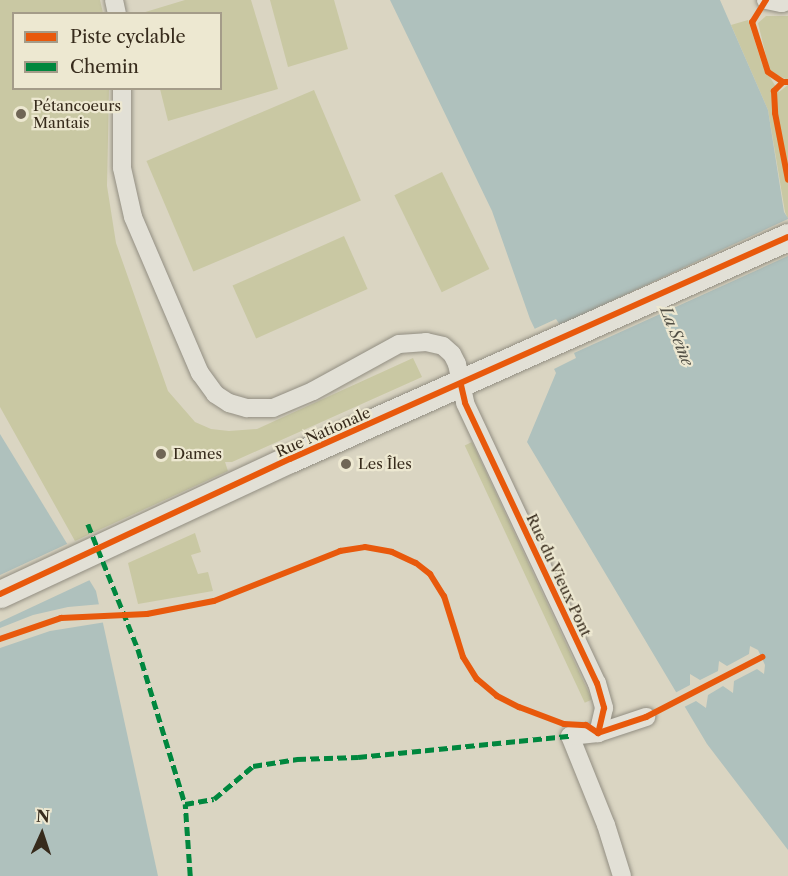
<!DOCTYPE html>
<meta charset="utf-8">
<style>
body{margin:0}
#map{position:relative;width:788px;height:876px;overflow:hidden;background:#dad5c2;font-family:"Libre Caslon Text",serif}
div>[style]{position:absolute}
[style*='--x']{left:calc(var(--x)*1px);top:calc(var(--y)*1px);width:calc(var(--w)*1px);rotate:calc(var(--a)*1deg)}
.green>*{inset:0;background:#c9c8a3;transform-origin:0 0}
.water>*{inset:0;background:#afc1bd}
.pier>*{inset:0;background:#dad5c2}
.roads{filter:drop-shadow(0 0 2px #928e82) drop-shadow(0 0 2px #928e82)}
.minor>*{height:18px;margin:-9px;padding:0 9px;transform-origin:9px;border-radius:9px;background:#e2e0d6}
.secondary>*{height:27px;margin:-13.5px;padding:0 13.5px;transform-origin:13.5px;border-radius:13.5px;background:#e2e0d6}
.quiet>*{height:4.5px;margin-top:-2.25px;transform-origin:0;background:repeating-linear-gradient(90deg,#00873e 0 9px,transparent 0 13.5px)}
.cycleway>*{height:6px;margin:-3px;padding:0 3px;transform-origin:3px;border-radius:3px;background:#e8590c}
.dots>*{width:16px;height:16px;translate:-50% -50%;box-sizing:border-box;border:3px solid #ede8d1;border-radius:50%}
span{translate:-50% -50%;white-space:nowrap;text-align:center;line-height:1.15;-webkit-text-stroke:4.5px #ede8d1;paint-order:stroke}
.poi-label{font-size:15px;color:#372b1c}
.left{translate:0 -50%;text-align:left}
.street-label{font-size:15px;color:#372b1c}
.water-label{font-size:16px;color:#504e44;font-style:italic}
.legend{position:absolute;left:12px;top:12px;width:210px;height:78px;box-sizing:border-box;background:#ede8d1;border:2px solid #a49c89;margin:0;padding:8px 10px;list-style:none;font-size:18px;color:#372b1c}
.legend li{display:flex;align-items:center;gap:12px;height:30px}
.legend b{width:30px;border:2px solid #a49c89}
.north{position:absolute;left:12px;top:804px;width:60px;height:60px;-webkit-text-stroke:4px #ede8d1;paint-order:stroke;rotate:3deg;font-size:16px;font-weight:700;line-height:24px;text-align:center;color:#372b1c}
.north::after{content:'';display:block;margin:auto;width:21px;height:27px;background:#372b1c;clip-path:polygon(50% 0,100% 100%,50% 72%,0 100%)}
</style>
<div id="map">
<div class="green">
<div style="clip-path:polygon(0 0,100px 0,103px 13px,14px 14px,14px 88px,109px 89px,107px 186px,116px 243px,168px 391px,195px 422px,211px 429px,229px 431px,257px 429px,413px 358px,422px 377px,232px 462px,225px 462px,228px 471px,75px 541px,0 407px)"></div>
<div style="clip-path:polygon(185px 0,251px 0,278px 89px,168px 121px,160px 89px,220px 88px,220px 14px,142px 13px)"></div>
<div style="clip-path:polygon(270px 0,334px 0,348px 49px,288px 67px)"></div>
<div style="clip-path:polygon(766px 16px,788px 16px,788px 80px,770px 72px,758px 23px)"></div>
<div style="clip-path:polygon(748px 20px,762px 64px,779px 92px,788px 85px,788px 219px,785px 212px,768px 110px,731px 25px)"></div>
<div style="left:314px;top:90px;width:120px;height:182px;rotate:67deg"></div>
<div style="left:442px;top:172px;width:108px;height:53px;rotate:64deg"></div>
<div style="left:344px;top:236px;width:58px;height:122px;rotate:66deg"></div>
<div style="left:472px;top:442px;width:284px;height:8px;rotate:65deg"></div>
<div style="clip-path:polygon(195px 533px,201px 552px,191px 555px,198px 574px,208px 572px,213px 591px,138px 604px,128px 563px)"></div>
</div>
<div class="water">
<div style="clip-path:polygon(390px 0,720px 0,768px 110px,784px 212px,788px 218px,788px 850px,707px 744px,527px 442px,556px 373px,530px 319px,492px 211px)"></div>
<div style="clip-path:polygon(0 434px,96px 591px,158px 876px,0 876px)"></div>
</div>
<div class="pier">
<div style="clip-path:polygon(788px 219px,788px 256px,574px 353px,576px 358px,552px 370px,532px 330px,556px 319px,560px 325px)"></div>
<div style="clip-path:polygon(69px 543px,92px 579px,0 622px,0 575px)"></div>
<div style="clip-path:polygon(102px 604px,106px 622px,50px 631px,0 648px,0 628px,33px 615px,68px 607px)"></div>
<div style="clip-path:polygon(750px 646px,758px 650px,765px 665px,764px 674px,757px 669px,734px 681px,733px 693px,723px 686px,708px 695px,706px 708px,696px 701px,682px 708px,673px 694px,690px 685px,690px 674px,700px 680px,718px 671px,719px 661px,727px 666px,749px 654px)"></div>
</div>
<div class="roads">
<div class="minor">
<div style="--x:114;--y:0;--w:14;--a:78"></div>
<div style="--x:766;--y:0;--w:16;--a:11"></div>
<div style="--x:782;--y:3;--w:6;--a:-18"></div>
<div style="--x:122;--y:88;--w:80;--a:90"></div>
<div style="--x:122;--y:168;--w:50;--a:77.3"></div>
<div style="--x:133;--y:217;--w:170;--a:66.8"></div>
<div style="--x:200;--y:373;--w:26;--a:54"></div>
<div style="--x:215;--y:394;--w:17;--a:33"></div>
<div style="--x:229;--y:403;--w:19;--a:16"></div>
<div style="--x:247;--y:408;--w:26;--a:0"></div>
<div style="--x:273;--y:408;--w:43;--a:-23"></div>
<div style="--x:313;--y:391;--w:98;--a:-28.7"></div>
<div style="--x:399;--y:344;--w:27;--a:-4"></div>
<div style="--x:426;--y:342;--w:17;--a:13"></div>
<div style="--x:443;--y:346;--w:12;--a:42"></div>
<div style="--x:452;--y:354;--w:11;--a:63"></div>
<div style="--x:457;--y:364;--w:40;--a:78"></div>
<div style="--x:465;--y:403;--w:310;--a:64.8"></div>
<div style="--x:597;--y:683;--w:26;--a:74"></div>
<div style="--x:604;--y:708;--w:26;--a:103"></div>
<div style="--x:622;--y:876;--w:53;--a:-107.4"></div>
<div style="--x:606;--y:825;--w:96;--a:-112"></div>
<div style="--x:570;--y:736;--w:28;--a:-6"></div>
<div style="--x:598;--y:733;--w:51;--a:-18.4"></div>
</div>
<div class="secondary">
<div style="--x:0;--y:594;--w:320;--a:-25"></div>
<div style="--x:290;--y:459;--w:545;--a:-24.03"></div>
</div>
</div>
<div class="quiet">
<div style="--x:88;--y:524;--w:135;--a:68.2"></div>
<div style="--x:138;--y:649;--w:162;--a:73.1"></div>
<div style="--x:190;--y:876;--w:72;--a:-94"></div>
<div style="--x:185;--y:804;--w:29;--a:-10"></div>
<div style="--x:214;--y:799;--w:51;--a:-40.2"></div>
<div style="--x:253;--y:766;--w:45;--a:-9"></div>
<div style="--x:297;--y:759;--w:61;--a:-1.9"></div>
<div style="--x:358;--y:757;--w:213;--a:-5.7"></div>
</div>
<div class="cycleway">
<div style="--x:766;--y:0;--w:26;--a:122"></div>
<div style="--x:752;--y:22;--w:52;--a:72.3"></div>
<div style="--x:768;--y:72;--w:18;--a:34"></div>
<div style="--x:783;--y:82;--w:5;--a:0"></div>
<div style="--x:783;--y:82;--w:13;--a:135"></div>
<div style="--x:774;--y:91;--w:22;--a:87"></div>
<div style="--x:775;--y:113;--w:68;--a:79"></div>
<div style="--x:461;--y:385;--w:18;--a:77"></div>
<div style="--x:465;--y:403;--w:310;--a:64.8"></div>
<div style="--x:597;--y:683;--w:26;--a:74"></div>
<div style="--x:604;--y:708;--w:26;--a:103"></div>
<div style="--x:0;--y:594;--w:320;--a:-25"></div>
<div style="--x:290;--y:459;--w:545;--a:-24.03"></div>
<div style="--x:0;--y:639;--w:65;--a:-19"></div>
<div style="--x:61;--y:618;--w:86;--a:-2.7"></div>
<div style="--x:147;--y:614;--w:68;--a:-11"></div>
<div style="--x:214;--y:601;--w:136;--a:-21.6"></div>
<div style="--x:340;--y:551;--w:25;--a:-9"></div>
<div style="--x:365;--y:547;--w:27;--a:10"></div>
<div style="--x:392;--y:552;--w:26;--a:25"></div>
<div style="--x:416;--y:563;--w:18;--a:38"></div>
<div style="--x:430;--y:574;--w:26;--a:58"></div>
<div style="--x:444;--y:596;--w:64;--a:72.7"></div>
<div style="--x:463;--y:657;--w:26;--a:58"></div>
<div style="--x:477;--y:679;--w:26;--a:40"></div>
<div style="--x:497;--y:696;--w:25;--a:27"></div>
<div style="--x:519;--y:707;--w:48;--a:20.7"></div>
<div style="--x:564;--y:724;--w:22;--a:3"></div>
<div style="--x:586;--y:725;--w:14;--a:34"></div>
<div style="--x:598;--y:733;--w:51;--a:-18.4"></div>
<div style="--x:646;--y:717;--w:131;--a:-27.3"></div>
</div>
<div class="dots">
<div style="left:21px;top:114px;background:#706656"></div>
<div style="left:161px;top:454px;background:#706656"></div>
<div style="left:346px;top:464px;background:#706656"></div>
</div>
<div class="poi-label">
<span class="left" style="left:33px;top:114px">Pétancoeurs<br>Mantais</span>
<span class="left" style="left:173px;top:454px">Dames</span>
<span class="left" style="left:358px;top:464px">Les Îles</span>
</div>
<div class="street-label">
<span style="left:323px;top:432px;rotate:-24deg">Rue Nationale</span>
<span style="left:559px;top:575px;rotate:65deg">Rue du Vieux Pont</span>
</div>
<div class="water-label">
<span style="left:677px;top:336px;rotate:68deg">La Seine</span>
</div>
<ul class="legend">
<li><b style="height:8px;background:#e8590c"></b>Piste cyclable</li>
<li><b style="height:8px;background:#00873e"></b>Chemin</li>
</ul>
<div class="north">N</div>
</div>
